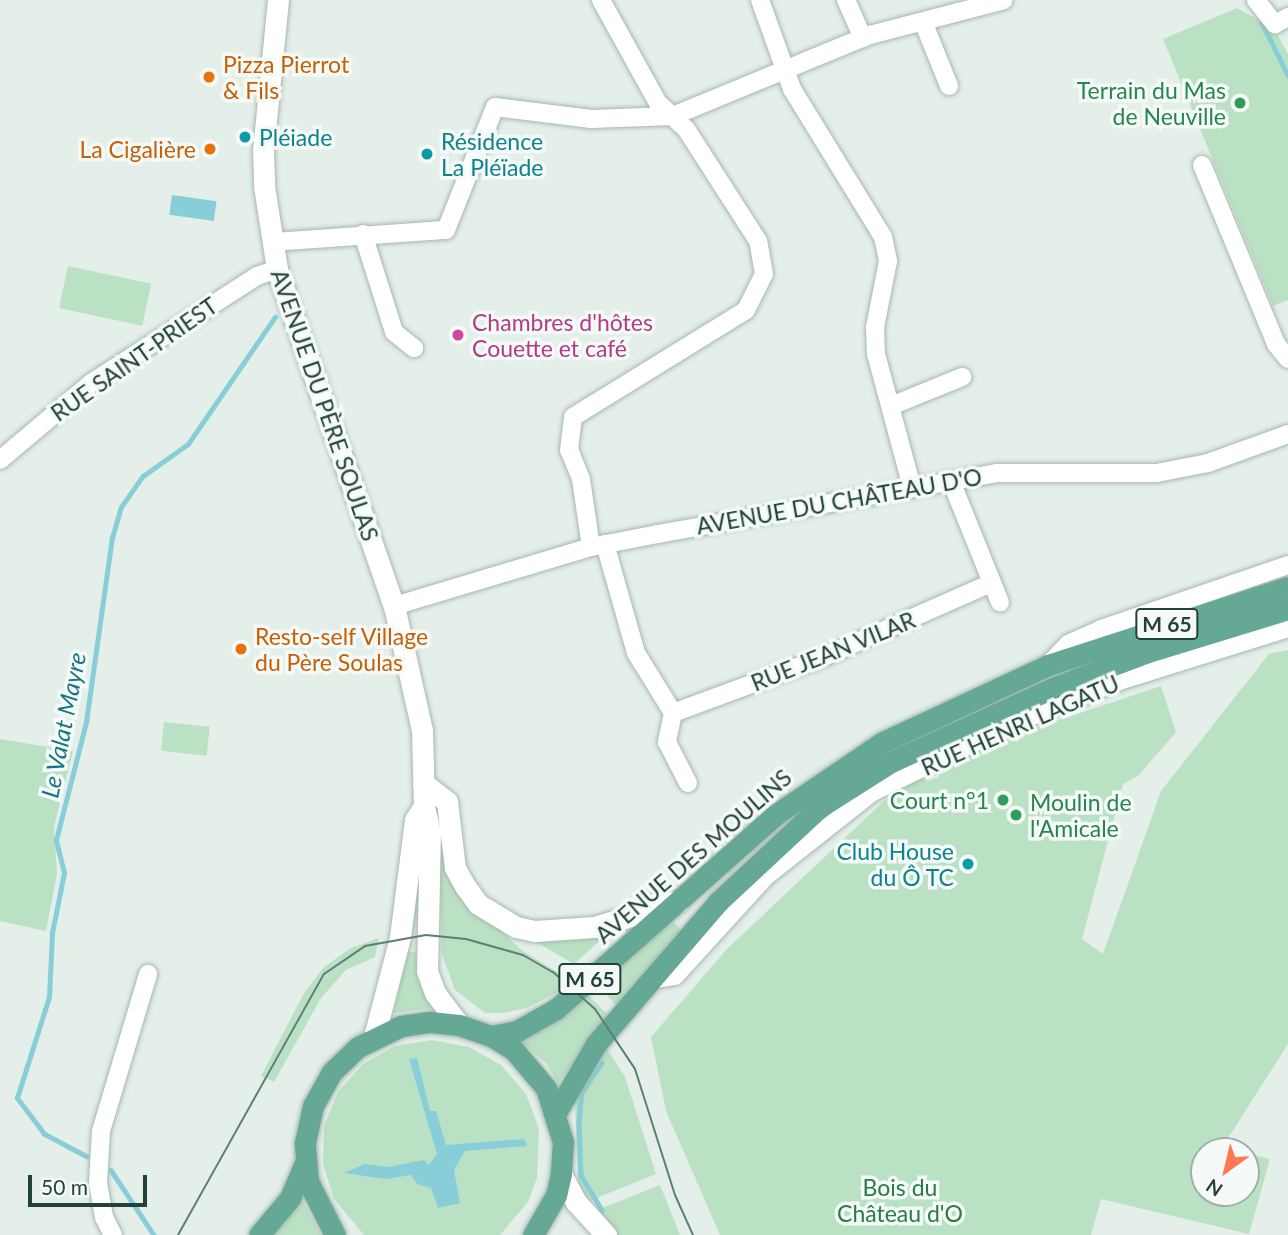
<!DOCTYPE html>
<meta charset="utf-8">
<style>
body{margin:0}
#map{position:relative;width:1288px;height:1235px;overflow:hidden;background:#e4efe9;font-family:Lato,sans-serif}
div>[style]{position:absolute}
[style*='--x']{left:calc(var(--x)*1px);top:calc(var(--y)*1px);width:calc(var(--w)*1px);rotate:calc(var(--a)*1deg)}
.green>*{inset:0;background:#bbe1c4;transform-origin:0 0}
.water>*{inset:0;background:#87ced8;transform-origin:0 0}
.stream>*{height:4.5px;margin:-2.25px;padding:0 2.25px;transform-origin:2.25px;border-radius:2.25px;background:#87ced8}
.roads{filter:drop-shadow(0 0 2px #a6b8b0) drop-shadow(0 0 2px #a6b8b0)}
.minor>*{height:18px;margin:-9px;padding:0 9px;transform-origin:9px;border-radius:9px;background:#fff}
.secondary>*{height:21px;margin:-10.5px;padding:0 10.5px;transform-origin:10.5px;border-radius:10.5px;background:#fff}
.primary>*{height:21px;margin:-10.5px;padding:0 10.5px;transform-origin:10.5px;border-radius:10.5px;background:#64a895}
.tram>*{height:2px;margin:-1px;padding:0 1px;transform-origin:1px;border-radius:1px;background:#5c7e74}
.dots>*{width:19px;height:19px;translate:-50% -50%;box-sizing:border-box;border:4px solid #f5faf8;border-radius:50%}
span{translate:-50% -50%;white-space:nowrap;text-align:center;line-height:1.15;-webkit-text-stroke:7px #f5faf8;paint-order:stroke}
.shield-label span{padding:2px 5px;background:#f5faf8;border:2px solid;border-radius:5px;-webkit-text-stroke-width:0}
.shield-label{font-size:21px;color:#214238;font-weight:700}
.food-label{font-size:23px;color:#c56008}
.left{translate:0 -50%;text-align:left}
.right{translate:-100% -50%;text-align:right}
.leisure-label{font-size:23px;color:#27864d}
.culture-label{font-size:23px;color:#0d838f}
.hotel-label{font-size:23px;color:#b23c85}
.street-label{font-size:23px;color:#214238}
.park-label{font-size:23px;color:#277d46}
.water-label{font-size:24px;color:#157584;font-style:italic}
.north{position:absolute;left:1190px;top:1137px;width:70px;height:70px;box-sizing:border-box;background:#f5faf8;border:2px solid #a0b0ab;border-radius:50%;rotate:214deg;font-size:19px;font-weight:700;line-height:28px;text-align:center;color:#214238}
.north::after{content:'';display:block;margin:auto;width:24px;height:32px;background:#fe7852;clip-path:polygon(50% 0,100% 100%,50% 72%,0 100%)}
.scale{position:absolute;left:28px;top:1175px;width:119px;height:32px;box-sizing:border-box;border:4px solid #214238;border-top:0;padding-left:9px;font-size:21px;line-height:24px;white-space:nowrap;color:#214238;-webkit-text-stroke:5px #f5faf8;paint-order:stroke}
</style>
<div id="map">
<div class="green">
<div style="clip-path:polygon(1237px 8px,1274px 29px,1288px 54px,1288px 300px,1273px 306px,1163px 39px)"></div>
<div style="left:68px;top:266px;width:85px;height:43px;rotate:12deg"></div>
<div style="clip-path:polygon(1288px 650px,1288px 1044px,1223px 1146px,1239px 1151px,1204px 1151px,1204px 1193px,1246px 1193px,1246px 1153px,1270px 1159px,1249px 1234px,1101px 1199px,1091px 1235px,720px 1235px,666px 1111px,651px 1037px,727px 949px,901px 785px,920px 775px,929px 781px,939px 777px,940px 764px,982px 746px,1161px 686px,1176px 732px,1138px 776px,1123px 784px,1082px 939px,1103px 954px,1161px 791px,1269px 654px)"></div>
<div style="left:164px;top:722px;width:46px;height:29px;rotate:6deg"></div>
<div style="clip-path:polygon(0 739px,73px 751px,54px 827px,57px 873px,46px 931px,0 921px)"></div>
<div style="clip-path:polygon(439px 831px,445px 852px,482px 914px,523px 951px,575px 983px,527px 1008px,502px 1013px,485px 1013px,455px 990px,442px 955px)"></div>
<div style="clip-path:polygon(672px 921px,681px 929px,617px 1006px,598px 986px)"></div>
<div style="clip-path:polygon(614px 928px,574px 964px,529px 938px)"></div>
<div style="clip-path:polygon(379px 938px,375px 957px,346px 970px,321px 998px,274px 1082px,261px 1076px,304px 993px,324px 967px,351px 948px)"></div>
<div style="clip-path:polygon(407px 952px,416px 952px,419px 975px,433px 1008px,394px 1013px)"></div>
<div style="clip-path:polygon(588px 995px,609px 1016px,558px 1083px,546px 1063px,520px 1041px,541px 1031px)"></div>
<div style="clip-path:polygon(432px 1040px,469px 1047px,501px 1065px,526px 1094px,539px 1129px,537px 1178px,528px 1202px,500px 1235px,364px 1235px,334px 1199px,323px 1164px,324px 1126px,338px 1092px,363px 1064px,395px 1046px)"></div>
<div style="clip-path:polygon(606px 1047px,625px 1077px,656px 1174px,587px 1202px,578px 1186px,575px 1103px)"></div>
<div style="clip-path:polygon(660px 1185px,680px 1235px,618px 1235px,595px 1211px)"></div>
<div style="clip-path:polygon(301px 1198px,321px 1235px,269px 1235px)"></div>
</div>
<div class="water">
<div style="left:172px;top:195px;width:45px;height:20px;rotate:8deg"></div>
<div style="clip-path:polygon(417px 1058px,430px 1111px,436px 1111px,446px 1145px,524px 1139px,527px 1146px,465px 1151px,454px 1170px,460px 1203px,438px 1208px,431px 1188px,417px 1184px,411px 1175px,386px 1179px,344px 1173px,365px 1164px,388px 1167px,424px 1160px,429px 1165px,437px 1154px,409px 1059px)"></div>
</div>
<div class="stream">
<div style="--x:1262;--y:23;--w:58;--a:63.4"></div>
<div style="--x:602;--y:1063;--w:36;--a:124"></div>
<div style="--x:582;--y:1093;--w:28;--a:96"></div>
<div style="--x:579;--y:1121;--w:54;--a:87.9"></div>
<div style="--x:581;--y:1175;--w:41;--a:59"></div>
<div style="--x:87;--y:1157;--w:49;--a:-151.9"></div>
<div style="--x:44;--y:1134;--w:45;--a:-126.9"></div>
<div style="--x:17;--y:1098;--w:106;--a:-72.4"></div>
<div style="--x:49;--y:997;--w:64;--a:-87.3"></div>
<div style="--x:52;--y:933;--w:61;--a:-78.7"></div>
<div style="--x:64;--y:873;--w:34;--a:-104"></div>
<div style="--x:56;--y:840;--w:122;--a:-75.7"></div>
<div style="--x:86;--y:722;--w:186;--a:-82"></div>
<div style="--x:112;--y:538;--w:32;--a:-74"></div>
<div style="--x:121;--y:507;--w:38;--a:-55"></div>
<div style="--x:143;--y:476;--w:55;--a:-35.4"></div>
<div style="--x:188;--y:444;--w:154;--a:-55.6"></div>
<div style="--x:111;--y:1170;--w:78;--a:56.5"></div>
</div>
<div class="roads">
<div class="minor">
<div style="--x:760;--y:0;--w:95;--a:70.2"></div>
<div style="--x:792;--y:89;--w:174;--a:58.4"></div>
<div style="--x:883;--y:237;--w:25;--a:78"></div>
<div style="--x:888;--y:261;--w:67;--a:101.1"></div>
<div style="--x:875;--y:327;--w:27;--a:88"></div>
<div style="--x:876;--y:354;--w:138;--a:74.9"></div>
<div style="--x:846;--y:0;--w:42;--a:65.9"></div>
<div style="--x:1256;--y:0;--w:31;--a:52"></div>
<div style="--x:1275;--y:24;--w:15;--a:-28"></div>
<div style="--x:924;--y:24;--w:67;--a:68"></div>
<div style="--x:1202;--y:165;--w:194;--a:67.5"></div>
<div style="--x:1276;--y:344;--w:19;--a:51"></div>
<div style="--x:363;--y:234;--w:103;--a:72.4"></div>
<div style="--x:394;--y:332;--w:26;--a:39"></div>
<div style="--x:273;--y:242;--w:173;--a:-4"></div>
<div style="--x:446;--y:230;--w:132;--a:-68.3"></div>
<div style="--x:495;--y:107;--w:97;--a:7.1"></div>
<div style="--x:591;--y:119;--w:82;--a:-2.1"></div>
<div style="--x:673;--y:116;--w:213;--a:-22.4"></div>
<div style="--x:870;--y:35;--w:138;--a:-14.6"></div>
<div style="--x:891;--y:406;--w:77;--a:-22.2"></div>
<div style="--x:0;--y:460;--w:119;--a:-40.2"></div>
<div style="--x:91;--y:383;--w:197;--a:-32.8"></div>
<div style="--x:257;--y:276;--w:21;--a:-19"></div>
<div style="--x:951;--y:481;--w:131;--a:68"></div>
<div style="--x:605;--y:544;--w:113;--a:74.1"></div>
<div style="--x:636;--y:653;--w:70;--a:58.3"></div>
<div style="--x:673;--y:713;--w:156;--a:-20.3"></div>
<div style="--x:819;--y:659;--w:188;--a:-23.8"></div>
<div style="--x:591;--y:547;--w:69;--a:-98.4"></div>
<div style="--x:581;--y:479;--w:31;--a:-112"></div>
<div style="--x:569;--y:450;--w:33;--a:-83"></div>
<div style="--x:573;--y:417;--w:203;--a:-31.7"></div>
<div style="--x:746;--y:310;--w:40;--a:-63.4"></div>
<div style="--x:764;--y:274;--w:34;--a:-100"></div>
<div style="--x:758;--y:241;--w:133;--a:-122.7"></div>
<div style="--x:686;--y:129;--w:38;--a:-137"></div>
<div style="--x:658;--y:103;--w:118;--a:-119"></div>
<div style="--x:394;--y:606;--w:206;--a:-16.7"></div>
<div style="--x:591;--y:547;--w:68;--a:-11"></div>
<div style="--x:658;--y:534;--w:344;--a:-10.2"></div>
<div style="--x:997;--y:473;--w:160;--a:0"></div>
<div style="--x:1157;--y:473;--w:52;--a:-11.1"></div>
<div style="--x:1208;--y:463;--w:85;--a:-19.9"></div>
<div style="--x:1048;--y:665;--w:29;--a:-46"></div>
<div style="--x:1068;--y:644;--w:36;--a:-24"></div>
<div style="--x:1101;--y:629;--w:198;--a:-18.9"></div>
<div style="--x:673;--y:713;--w:30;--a:102"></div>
<div style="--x:667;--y:742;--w:46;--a:62.9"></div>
<div style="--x:655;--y:979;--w:20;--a:-9"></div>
<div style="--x:675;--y:976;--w:135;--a:-47.7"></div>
<div style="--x:766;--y:876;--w:134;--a:-38.3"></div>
<div style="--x:871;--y:793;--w:155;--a:-26.1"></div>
<div style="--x:1010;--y:725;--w:118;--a:-22"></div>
<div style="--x:1119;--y:681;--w:177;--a:-17.4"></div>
<div style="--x:113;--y:1235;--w:20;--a:-117"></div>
<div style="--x:104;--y:1217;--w:35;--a:-100"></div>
<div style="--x:98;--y:1183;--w:52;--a:-86.7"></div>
<div style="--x:101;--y:1131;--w:164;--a:-73.3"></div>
</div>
<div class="secondary">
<div style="--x:278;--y:0;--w:151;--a:95.7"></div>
<div style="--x:263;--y:150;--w:36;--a:88"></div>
<div style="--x:264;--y:186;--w:84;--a:81.1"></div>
<div style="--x:277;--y:269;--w:357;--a:70.9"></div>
<div style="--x:394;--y:606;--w:127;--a:77.3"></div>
<div style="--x:422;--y:730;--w:76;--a:88.5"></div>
<div style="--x:424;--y:806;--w:26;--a:77"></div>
<div style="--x:430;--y:831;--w:140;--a:91.2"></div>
<div style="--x:427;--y:971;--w:23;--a:70"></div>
<div style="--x:435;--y:993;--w:40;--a:53"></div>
<div style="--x:423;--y:783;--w:31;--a:38"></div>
<div style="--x:447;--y:802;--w:66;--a:83.1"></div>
<div style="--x:455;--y:868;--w:21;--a:61"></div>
<div style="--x:465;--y:886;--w:22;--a:54"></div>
<div style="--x:478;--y:904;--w:44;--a:31.2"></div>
<div style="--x:516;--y:927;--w:19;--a:12"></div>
<div style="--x:535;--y:931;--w:59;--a:-3.9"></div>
<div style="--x:594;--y:927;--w:52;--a:-16.7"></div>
<div style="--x:644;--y:912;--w:16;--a:-35"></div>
<div style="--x:657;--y:903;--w:21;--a:-3"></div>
<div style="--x:374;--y:1037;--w:103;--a:-75.4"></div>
<div style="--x:400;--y:937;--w:118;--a:-82.7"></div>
<div style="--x:415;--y:820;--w:17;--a:-57"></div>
<div style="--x:561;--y:1174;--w:32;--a:62"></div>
<div style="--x:576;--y:1202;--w:45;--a:47.7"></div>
</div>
<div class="primary">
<div style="--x:491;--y:1036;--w:26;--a:-11"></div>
<div style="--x:517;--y:1031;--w:45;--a:-29.4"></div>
<div style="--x:556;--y:1009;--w:293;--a:-41.5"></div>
<div style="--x:775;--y:815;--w:130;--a:-34.1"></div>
<div style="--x:883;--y:742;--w:182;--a:-25"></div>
<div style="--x:1048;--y:665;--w:252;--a:-18"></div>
<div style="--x:557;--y:1111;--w:78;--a:-59.8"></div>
<div style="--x:596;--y:1044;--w:187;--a:-49.3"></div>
<div style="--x:718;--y:902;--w:139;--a:-43"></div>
<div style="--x:820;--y:807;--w:84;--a:-32.4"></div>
<div style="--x:891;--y:762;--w:180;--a:-24.6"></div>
<div style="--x:1055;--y:687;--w:96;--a:-20.7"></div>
<div style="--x:1145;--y:653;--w:150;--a:-17.1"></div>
<div style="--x:259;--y:1235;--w:48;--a:-50"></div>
<div style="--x:290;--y:1198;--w:39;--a:-67"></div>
<div style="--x:335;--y:1235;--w:60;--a:-116.6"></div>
<div style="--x:308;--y:1181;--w:38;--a:-95"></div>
<div style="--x:305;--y:1143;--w:38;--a:-78"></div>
<div style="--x:313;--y:1106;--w:38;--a:-61"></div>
<div style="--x:331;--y:1073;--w:37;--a:-44"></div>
<div style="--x:358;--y:1047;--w:48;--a:-26"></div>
<div style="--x:401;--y:1026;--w:29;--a:-8"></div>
<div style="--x:430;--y:1022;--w:29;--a:6"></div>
<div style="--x:459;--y:1025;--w:34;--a:19"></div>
<div style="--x:491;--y:1036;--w:26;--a:31"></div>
<div style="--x:513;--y:1049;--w:51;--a:49.8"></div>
<div style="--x:546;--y:1088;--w:57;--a:72.5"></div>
<div style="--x:563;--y:1142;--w:32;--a:94"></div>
<div style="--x:561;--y:1174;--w:22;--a:103"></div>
<div style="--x:556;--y:1195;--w:46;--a:119.9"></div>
</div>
</div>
<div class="tram">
<div style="--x:178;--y:1235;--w:299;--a:-60.8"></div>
<div style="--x:324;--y:974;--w:50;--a:-34.3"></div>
<div style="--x:365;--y:946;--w:62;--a:-10.2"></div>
<div style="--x:426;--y:935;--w:40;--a:5.7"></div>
<div style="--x:466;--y:939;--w:59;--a:15.7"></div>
<div style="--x:523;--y:955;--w:34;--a:30"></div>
<div style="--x:553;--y:972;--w:56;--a:41.4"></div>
<div style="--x:595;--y:1009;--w:72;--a:56.3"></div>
<div style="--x:635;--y:1069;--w:132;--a:72.4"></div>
<div style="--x:675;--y:1195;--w:44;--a:65.8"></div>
</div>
<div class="dots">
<div style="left:209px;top:77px;background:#e8710a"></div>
<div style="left:1240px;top:103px;background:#2e9e5b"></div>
<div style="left:245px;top:137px;background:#0f9aa8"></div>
<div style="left:210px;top:149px;background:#e8710a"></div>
<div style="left:427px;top:154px;background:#0f9aa8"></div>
<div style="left:458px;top:335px;background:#d1479c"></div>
<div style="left:241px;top:649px;background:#e8710a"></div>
<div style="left:1003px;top:800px;background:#2e9e5b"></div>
<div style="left:1016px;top:815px;background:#2e9e5b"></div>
<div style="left:968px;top:864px;background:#0f9aa8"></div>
</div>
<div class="shield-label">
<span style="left:1167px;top:624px">M 65</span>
<span style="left:590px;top:979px">M 65</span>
</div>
<div class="food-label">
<span class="left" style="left:223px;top:77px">Pizza Pierrot<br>&amp; Fils</span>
<span class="right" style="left:196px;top:149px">La Cigalière</span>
<span class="left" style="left:255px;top:649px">Resto-self Village<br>du Père Soulas</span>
</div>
<div class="leisure-label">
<span class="right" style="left:1226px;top:103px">Terrain du Mas<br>de Neuville</span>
<span class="right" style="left:989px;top:800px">Court n°1</span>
<span class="left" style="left:1030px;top:815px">Moulin de<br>l'Amicale</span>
</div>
<div class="culture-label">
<span class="left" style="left:259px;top:137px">Pléiade</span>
<span class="left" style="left:441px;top:154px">Résidence<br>La Pléïade</span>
<span class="right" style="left:954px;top:864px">Club House<br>du Ô TC</span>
</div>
<div class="hotel-label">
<span class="left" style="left:472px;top:335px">Chambres d'hôtes<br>Couette et café</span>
</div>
<div class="street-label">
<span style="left:134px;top:359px;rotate:-35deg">RUE SAINT-PRIEST</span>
<span style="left:325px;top:405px;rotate:71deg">AVENUE DU PÈRE SOULAS</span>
<span style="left:839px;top:501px;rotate:-10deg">AVENUE DU CHÂTEAU D'O</span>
<span style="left:833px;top:651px;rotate:-22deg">RUE JEAN VILAR</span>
<span style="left:1020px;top:725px;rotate:-24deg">RUE HENRI LAGATU</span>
<span style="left:693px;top:856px;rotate:-41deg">AVENUE DES MOULINS</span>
</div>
<div class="park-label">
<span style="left:900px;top:1200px">Bois du<br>Château d'O</span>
</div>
<div class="water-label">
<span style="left:63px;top:725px;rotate:-79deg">Le Valat Mayre</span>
</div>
<div class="north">N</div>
<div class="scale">50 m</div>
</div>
